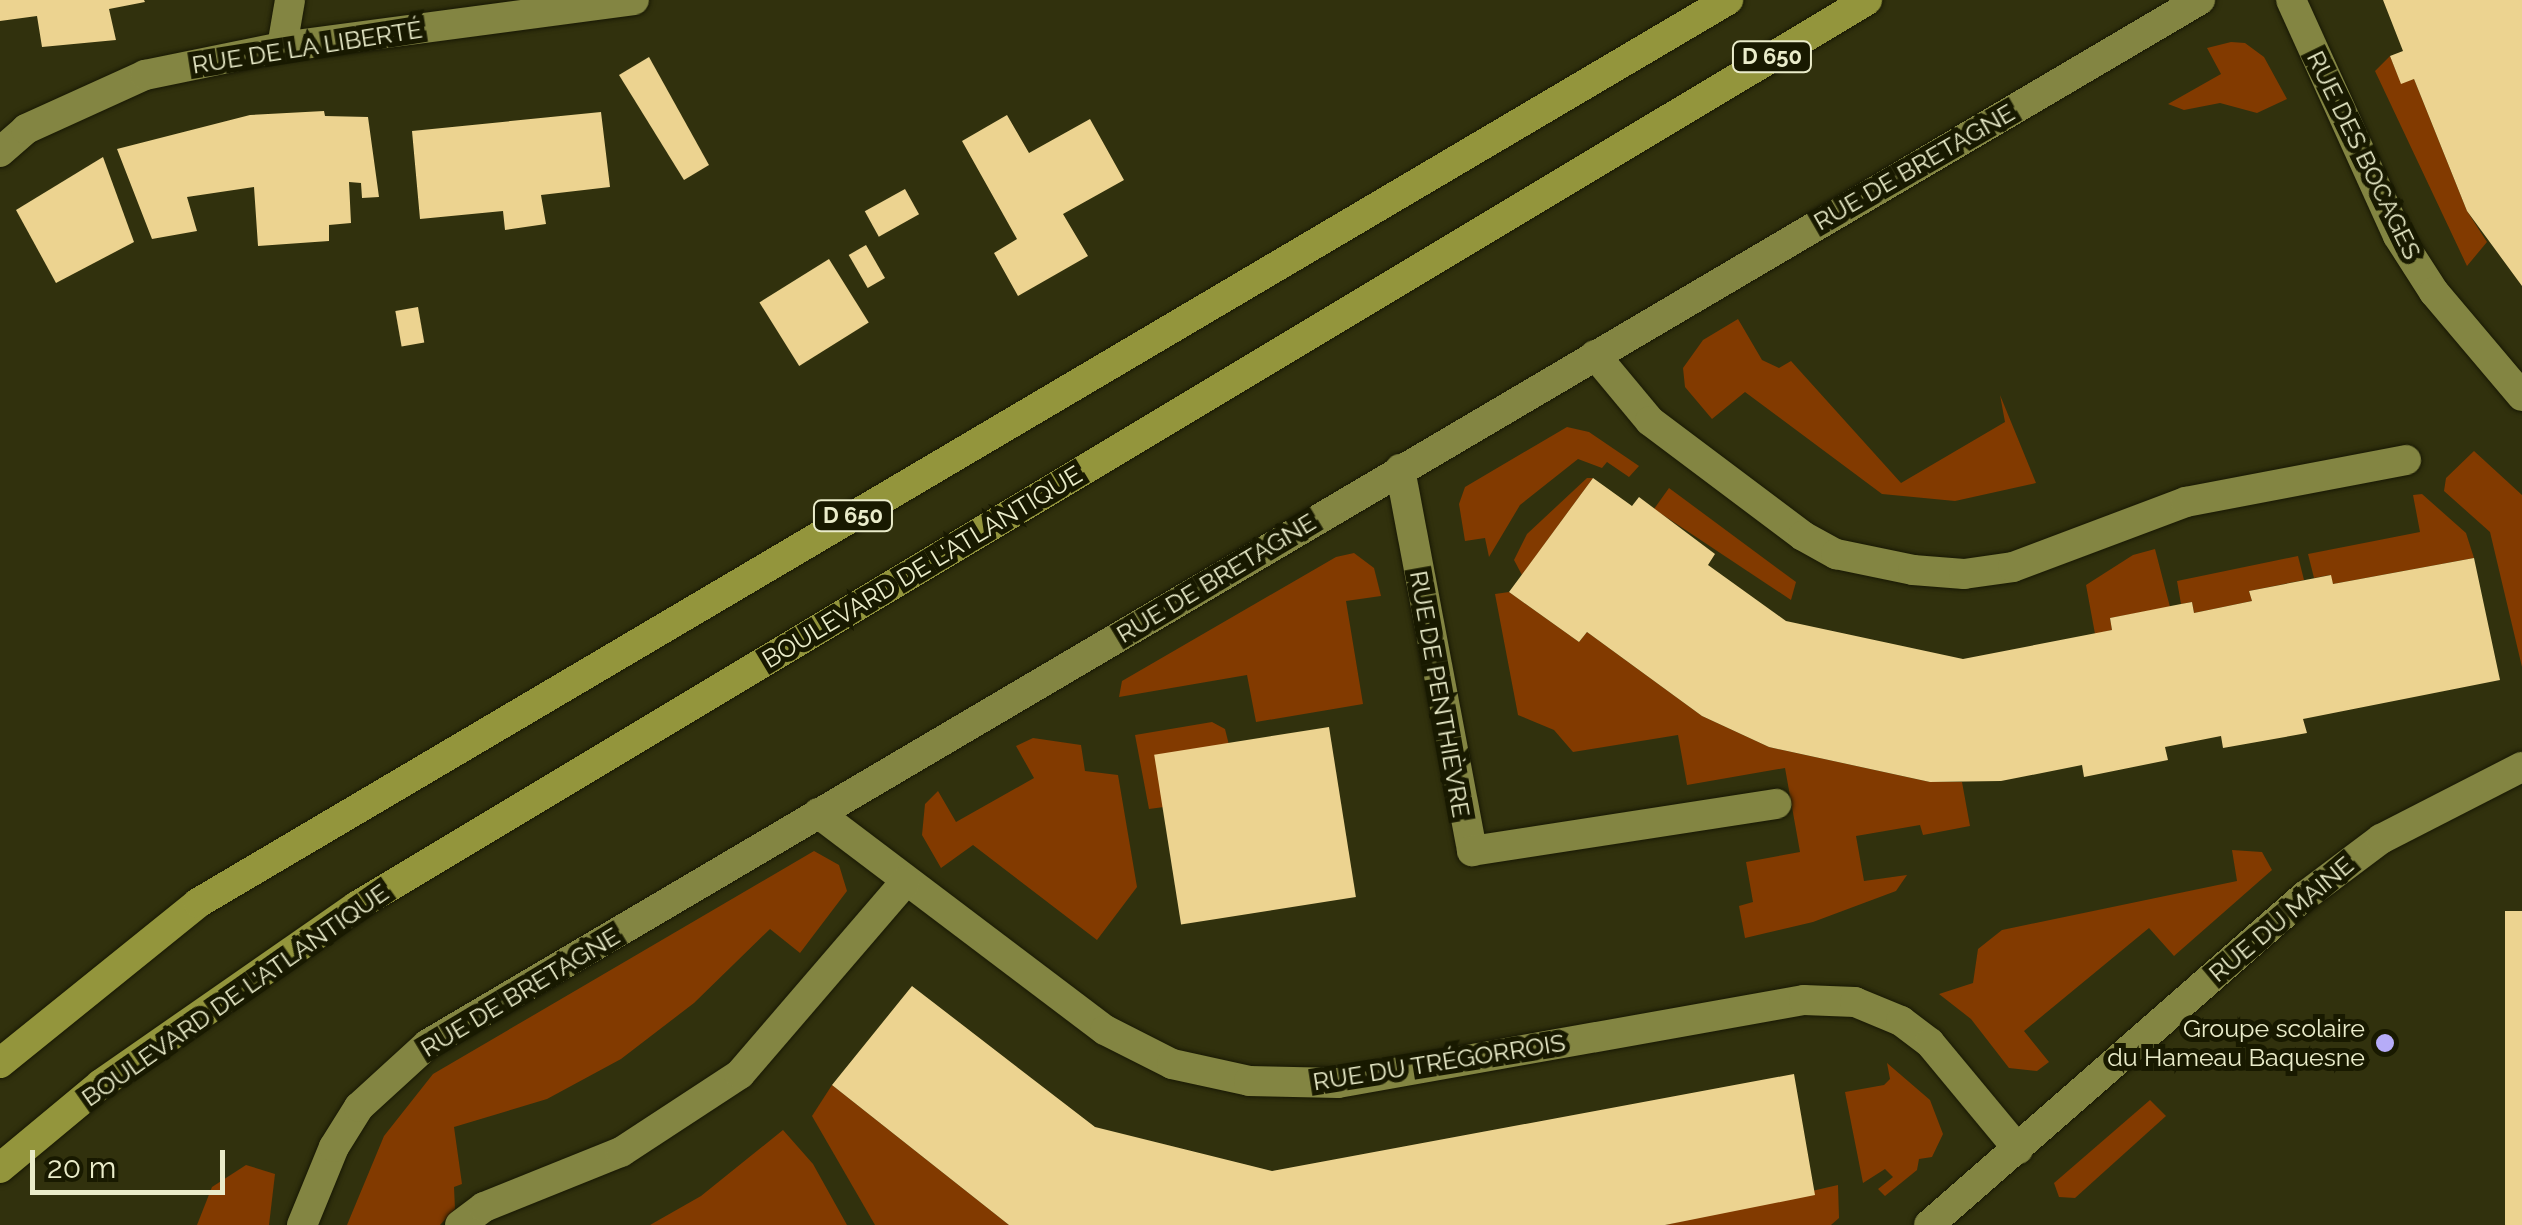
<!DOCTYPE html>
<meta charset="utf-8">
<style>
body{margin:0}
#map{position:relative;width:2522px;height:1225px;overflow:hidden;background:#31310d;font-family:Raleway,sans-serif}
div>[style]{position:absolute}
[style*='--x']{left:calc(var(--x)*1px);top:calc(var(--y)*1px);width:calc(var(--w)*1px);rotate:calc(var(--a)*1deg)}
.green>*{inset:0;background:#823a00}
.building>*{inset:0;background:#ecd390;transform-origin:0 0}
.roads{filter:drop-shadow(0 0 2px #181804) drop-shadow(0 0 2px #181804)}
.minor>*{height:30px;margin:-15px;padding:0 15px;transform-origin:15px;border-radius:15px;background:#838542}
.major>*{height:30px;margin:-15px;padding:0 15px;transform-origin:15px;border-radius:15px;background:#93953c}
.dots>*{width:28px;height:28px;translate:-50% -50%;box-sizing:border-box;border:5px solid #181900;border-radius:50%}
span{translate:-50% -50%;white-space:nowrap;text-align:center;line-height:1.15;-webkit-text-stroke:10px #181900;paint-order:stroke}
.shield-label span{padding:2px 8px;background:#181900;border:2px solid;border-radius:8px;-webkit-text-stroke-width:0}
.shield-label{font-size:22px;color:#eaecca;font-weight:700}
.street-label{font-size:25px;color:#eaecca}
.poi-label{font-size:25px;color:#eaecca}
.right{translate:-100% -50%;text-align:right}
.scale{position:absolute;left:30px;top:1150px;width:195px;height:45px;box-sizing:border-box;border:5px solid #eaecca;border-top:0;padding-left:12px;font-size:30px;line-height:35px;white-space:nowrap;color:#eaecca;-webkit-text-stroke:8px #181900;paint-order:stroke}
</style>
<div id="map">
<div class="green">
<div style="clip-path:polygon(2231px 42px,2245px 43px,2264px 57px,2287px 99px,2257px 113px,2220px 103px,2184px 110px,2168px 104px,2221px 74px,2207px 48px)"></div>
<div style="clip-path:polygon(2390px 56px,2401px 83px,2414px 79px,2467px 211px,2487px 242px,2467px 266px,2375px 71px)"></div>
<div style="clip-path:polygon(1738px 319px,1762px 360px,1779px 368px,1791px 361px,1901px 483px,2005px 422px,2000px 395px,2036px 483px,1955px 501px,1882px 494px,1745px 392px,1712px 419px,1685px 387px,1683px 368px,1703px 340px)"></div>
<div style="clip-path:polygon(1567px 427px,1589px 432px,1639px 466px,1629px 477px,1607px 462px,1602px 468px,1578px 459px,1520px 505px,1489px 557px,1485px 538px,1465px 541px,1459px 504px,1465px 487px)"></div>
<div style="clip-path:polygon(2474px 451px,2522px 495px,2522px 667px,2490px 532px,2444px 491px,2446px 478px)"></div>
<div style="clip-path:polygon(1587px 478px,1593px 478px,1522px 575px,1514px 560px,1527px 534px)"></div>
<div style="clip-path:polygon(1669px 488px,1796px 582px,1791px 600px,1654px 509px)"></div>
<div style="clip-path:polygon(2422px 494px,2466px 533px,2474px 558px,2333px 584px,2330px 575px,2314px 578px,2308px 554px,2420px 532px,2413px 495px)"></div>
<div style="clip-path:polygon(2155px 549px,2170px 607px,2110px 618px,2112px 630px,2095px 634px,2086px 585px,2133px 555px)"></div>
<div style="clip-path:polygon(1354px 553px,1374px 568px,1381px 596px,1346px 601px,1363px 704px,1256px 722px,1247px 675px,1119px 697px,1122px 681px,1336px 557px)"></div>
<div style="clip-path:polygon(2298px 556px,2304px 580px,2249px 591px,2252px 601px,2194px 613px,2192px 602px,2181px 604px,2177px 581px)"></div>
<div style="clip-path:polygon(1509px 592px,1579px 642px,1587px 632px,1702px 716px,1769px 747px,1930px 782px,1962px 782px,1970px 826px,1923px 835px,1920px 825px,1856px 836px,1864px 881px,1907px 875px,1896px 891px,1813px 922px,1745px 938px,1739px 906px,1753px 902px,1746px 862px,1800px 852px,1785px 768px,1687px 785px,1678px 735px,1573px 752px,1554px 730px,1518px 715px,1495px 594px)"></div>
<div style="clip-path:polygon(1212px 722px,1225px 729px,1229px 745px,1156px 757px,1164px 807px,1149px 809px,1135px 735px)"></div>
<div style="clip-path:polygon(1033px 738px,1081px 745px,1085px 771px,1118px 775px,1137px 887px,1097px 940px,973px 845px,941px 868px,922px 835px,925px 804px,938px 791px,956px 822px,1034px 778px,1016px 746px)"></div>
<div style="clip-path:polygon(2232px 850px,2262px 852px,2272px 870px,2174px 956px,2149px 928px,2024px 1031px,2049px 1062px,2037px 1071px,2009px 1068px,1971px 1019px,1939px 994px,1973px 983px,1978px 949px,2002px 930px,2237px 881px)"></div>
<div style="clip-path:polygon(814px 851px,839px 865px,847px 891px,800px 953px,770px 929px,694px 1003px,621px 1059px,547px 1099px,454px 1127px,462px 1184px,454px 1187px,455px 1209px,440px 1225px,347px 1225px,384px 1136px,433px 1074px)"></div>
<div style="clip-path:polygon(1887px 1063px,1930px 1100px,1943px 1134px,1932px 1157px,1919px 1159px,1917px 1170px,1885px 1196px,1878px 1189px,1893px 1177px,1885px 1169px,1863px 1183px,1845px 1092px,1884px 1085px,1890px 1079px)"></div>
<div style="clip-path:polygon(832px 1085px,1009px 1225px,875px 1225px,812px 1116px)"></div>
<div style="clip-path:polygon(2150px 1100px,2166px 1116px,2075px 1198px,2059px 1197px,2054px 1183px)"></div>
<div style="clip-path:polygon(783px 1130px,813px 1164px,847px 1225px,650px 1225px,701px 1196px)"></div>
<div style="clip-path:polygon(246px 1165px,275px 1174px,269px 1225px,197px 1225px,212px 1187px)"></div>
<div style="clip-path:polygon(1838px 1185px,1839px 1218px,1831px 1225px,1665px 1225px)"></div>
</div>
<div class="building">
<div style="clip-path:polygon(0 0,144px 0,145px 2px,109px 9px,116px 40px,42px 47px,37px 16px,0 21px)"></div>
<div style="clip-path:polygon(2383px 0,2522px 0,2522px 286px,2467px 211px,2414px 79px,2401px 84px,2390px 56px,2403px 51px)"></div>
<div style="clip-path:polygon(649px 57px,709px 165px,684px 180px,619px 75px)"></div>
<div style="clip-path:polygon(324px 111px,325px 116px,368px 117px,379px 197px,362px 198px,361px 183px,349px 182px,351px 223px,329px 225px,329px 241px,258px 246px,254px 187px,187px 197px,197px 231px,152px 239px,117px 149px,250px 115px)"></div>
<div style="clip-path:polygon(601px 112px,610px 187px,541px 195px,546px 224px,505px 230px,503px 211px,420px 219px,412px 131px)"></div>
<div style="clip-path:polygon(1007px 115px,1029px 153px,1090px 119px,1124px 180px,1063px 214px,1088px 256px,1018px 296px,994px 253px,1017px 239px,962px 141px)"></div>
<div style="clip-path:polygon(103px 157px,134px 242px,56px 283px,16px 210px)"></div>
<div style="left:905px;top:189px;width:29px;height:46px;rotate:61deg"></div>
<div style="left:866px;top:245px;width:38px;height:20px;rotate:60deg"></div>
<div style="left:829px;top:259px;width:75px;height:82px;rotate:58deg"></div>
<div style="left:418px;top:307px;width:36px;height:23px;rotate:80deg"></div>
<div style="clip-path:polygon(1593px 478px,1632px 506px,1639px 497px,1715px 554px,1708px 565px,1786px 621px,1963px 659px,2112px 630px,2110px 618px,2181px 604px,2192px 602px,2194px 613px,2252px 601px,2249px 591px,2331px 575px,2333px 584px,2474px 558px,2500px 680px,2303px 719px,2307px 733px,2223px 748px,2221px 736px,2165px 747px,2168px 760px,2084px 777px,2082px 765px,2001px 781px,1930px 782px,1769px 747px,1702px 716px,1587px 632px,1579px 642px,1509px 592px)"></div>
<div style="left:1329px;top:727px;width:172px;height:177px;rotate:81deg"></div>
<div style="left:2505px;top:911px;width:17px;height:314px"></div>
<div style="clip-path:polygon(912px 986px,1095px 1127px,1272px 1171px,1794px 1074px,1815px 1195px,1665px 1225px,1009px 1225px,832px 1085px)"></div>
</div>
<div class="roads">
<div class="minor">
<div style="--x:2291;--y:0;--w:259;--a:65.6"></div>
<div style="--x:2398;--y:236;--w:67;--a:57.3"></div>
<div style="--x:2434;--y:292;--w:136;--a:49.8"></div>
<div style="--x:282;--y:47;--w:48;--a:-80.3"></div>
<div style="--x:0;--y:152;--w:35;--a:-41"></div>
<div style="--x:26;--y:129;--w:131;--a:-24.4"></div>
<div style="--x:145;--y:75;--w:140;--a:-11.6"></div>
<div style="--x:282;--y:47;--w:355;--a:-7.6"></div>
<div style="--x:1595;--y:355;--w:86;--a:50.2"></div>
<div style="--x:1650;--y:421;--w:191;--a:36.9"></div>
<div style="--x:1803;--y:536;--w:38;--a:29"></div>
<div style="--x:1836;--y:554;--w:79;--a:11.7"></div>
<div style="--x:1913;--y:570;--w:51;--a:4.5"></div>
<div style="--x:1964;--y:574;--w:49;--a:-8.1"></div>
<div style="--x:2013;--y:567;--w:185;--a:-20.6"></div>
<div style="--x:2186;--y:502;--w:224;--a:-10.8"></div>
<div style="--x:1400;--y:469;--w:389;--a:79.3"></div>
<div style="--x:1472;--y:851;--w:308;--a:-8.8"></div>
<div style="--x:818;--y:813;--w:360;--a:37.1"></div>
<div style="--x:1105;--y:1030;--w:75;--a:26.9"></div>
<div style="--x:1172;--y:1064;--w:79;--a:12.4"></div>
<div style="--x:1249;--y:1081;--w:89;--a:1.3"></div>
<div style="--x:1338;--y:1083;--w:473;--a:-10.1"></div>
<div style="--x:1804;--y:1000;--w:51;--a:2.2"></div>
<div style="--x:1855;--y:1002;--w:50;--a:22.4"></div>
<div style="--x:1901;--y:1021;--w:36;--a:37"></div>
<div style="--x:1930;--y:1043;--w:138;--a:50.3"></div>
<div style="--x:302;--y:1225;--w:84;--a:-67.7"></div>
<div style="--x:334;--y:1147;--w:47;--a:-58"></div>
<div style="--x:359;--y:1107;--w:93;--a:-42.4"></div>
<div style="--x:428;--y:1044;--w:2057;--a:-30.51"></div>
<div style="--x:460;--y:1225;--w:30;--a:-37"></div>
<div style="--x:484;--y:1207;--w:148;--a:-21.9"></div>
<div style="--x:621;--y:1152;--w:142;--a:-33.2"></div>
<div style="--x:740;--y:1074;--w:253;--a:-49.3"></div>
<div style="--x:1929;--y:1225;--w:500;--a:-41.2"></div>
<div style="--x:2305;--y:896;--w:95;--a:-36.9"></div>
<div style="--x:2381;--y:839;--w:158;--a:-27.1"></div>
</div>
<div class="major">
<div style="--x:0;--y:1063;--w:255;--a:-38.9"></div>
<div style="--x:198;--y:903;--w:1777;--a:-30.55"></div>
<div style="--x:0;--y:1168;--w:131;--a:-39.7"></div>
<div style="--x:101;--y:1084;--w:312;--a:-34.8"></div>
<div style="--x:357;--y:906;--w:1761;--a:-30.96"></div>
</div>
</div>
<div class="dots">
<div style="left:2385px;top:1043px;background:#b6acf8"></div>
</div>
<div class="shield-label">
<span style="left:1772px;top:57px">D 650</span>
<span style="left:853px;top:516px">D 650</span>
</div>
<div class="street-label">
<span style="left:307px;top:47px;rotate:-9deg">RUE DE LA LIBERTÉ</span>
<span style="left:2364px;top:155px;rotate:64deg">RUE DES BOCAGES</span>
<span style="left:1914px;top:167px;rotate:-30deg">RUE DE BRETAGNE</span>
<span style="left:922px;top:567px;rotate:-31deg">BOULEVARD DE L'ATLANTIQUE</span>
<span style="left:1216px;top:578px;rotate:-31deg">RUE DE BRETAGNE</span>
<span style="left:1440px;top:694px;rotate:80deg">RUE DE PENTHIÈVRE</span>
<span style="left:2281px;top:919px;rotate:-40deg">RUE DU MAINE</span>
<span style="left:520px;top:992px;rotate:-31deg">RUE DE BRETAGNE</span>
<span style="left:235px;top:995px;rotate:-35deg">BOULEVARD DE L'ATLANTIQUE</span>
<span style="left:1439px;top:1062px;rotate:-9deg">RUE DU TRÉGORROIS</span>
</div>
<div class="poi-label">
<span class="right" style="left:2365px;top:1043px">Groupe scolaire<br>du Hameau Baquesne</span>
</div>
<div class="scale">20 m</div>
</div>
